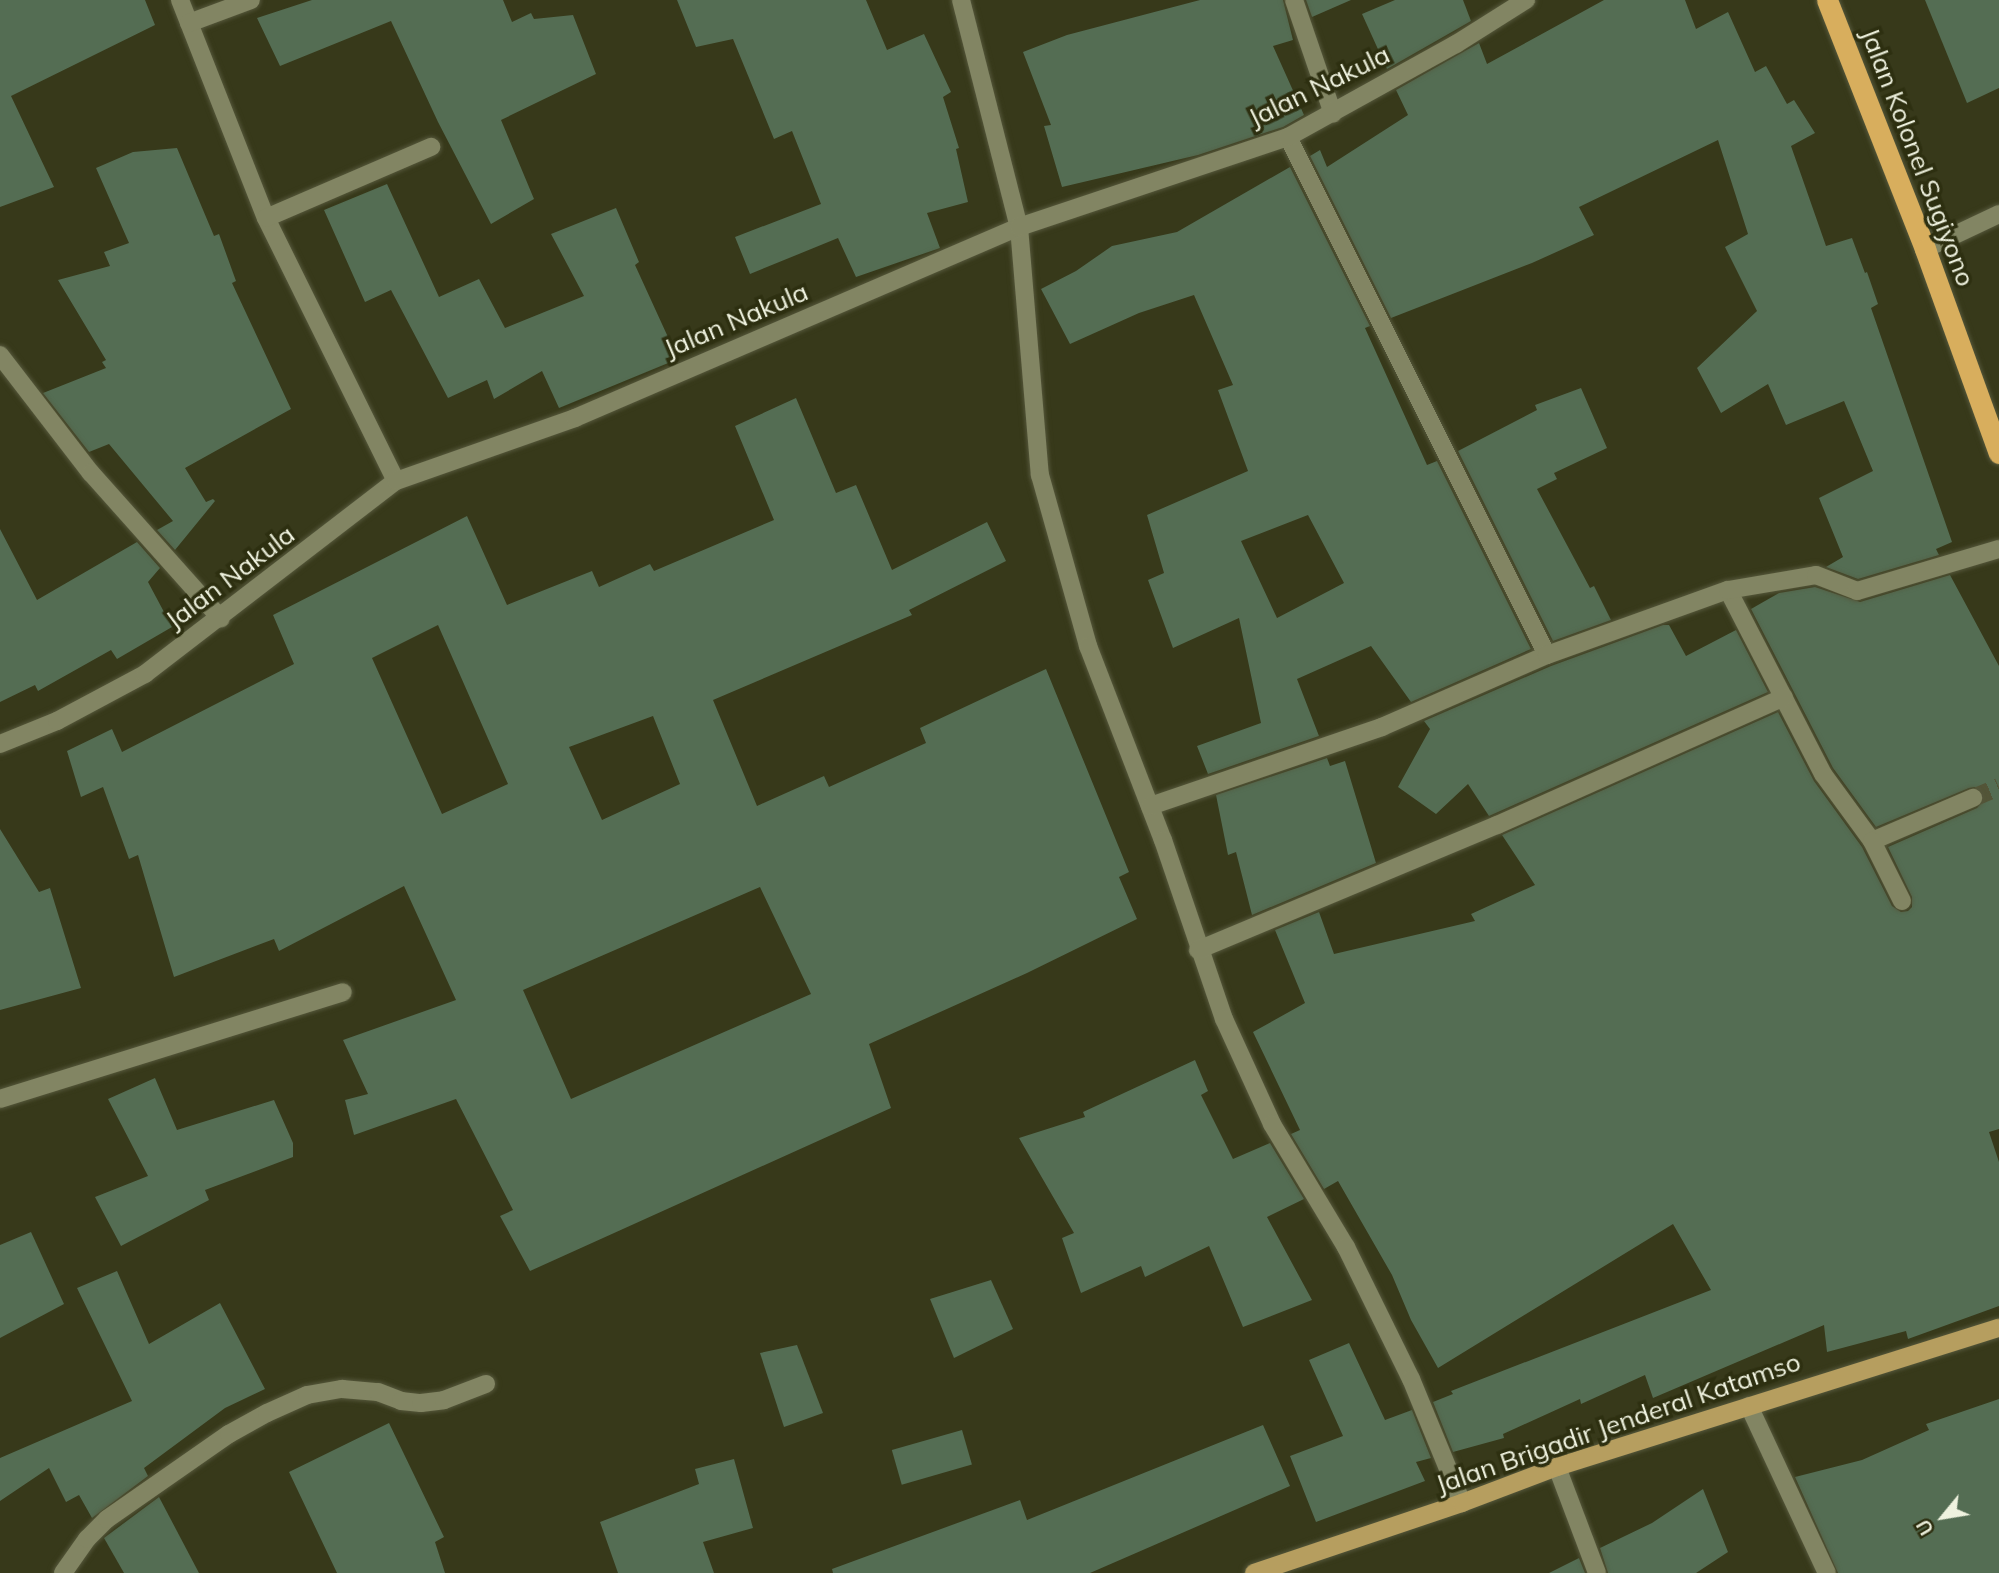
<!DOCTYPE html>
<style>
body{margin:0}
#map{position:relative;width:1999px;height:1573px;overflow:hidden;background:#37391a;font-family:Mulish,sans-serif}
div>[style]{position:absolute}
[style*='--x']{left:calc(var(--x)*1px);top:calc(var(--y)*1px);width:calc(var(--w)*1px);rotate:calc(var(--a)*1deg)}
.building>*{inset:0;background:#546d53;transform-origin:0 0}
.minor-tunnel>*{height:18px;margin-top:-9px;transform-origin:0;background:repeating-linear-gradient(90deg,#535538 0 18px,transparent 0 27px)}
.roads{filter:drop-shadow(0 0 2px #55573b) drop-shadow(0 0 2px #55573b)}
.minor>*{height:18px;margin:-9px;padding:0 9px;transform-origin:9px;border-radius:9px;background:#828563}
.major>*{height:18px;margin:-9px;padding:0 9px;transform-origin:9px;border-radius:9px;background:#b69e5f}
.highway>*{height:21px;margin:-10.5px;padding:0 10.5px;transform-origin:10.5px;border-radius:10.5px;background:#d8ae5d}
span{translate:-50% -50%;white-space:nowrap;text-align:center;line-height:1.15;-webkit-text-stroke:7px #2d2f10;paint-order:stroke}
.street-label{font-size:26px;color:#eff2df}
.north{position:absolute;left:1908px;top:1482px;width:70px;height:70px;-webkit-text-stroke:5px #2d2f10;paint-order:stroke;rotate:240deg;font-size:19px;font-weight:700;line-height:28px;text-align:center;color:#eff2df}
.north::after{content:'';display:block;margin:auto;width:24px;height:32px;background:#eff2df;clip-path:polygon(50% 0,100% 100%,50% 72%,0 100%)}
</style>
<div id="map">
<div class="building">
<div style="clip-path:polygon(0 0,145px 0,155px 25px,11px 96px,54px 187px,0 207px)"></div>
<div style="clip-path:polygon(312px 0,503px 0,512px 22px,531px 13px,534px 19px,573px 15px,596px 74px,501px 120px,534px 199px,491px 224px,438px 122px,391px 21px,280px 66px,257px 18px)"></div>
<div style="clip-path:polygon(677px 0,866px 0,887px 50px,924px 34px,951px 92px,943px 97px,959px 148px,956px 149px,968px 202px,927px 213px,940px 248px,856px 277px,838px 238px,750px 274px,735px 237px,821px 204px,792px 131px,774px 139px,733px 39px,696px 47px)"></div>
<div style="clip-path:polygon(1200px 0,1283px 0,1293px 40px,1273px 46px,1304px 115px,1283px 127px,1198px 155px,1062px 187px,1044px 126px,1051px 125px,1023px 52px,1067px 35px)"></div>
<div style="clip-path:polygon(1306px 0,1351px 0,1312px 17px)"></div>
<div style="clip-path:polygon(1395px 0,1463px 0,1471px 21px,1387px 69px,1362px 14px)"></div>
<div style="clip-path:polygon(1604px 0,1685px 0,1696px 29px,1728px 12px,1755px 72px,1766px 66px,1787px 104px,1794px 100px,1815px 133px,1791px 146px,1826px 246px,1852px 238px,1865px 273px,1867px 272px,1878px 304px,1871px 308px,1952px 542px,1936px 549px,1939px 555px,1858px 579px,1826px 567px,1843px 557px,1819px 498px,1873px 471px,1844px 401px,1786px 425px,1768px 384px,1721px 413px,1697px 368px,1757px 311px,1725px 247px,1748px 234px,1718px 140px,1579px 207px,1594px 235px,1532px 263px,1391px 318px,1310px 156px,1320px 150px,1327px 167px,1408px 115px,1396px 90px,1479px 43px,1487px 64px)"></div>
<div style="clip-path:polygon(1925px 0,1999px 0,1999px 88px,1967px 103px)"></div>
<div style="clip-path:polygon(177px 148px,214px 236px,219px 234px,236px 281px,232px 283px,291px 409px,185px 468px,206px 502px,213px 499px,215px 501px,175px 550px,157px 530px,173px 521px,109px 444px,89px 452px,43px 393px,106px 368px,102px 362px,106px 360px,58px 280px,110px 266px,104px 252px,129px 243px,96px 168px,133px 152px)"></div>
<div style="clip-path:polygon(evenodd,1290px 167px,1370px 326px,1365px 328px,1427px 465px,1437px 461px,1531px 649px,1411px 702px,1371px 646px,1297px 679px,1319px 736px,1208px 774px,1197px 746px,1261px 723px,1239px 618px,1173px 648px,1148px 580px,1164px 573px,1147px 515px,1248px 471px,1218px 390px,1233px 385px,1194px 295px,1139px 313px,1070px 344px,1041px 289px,1076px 271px,1112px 246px,1177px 232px,1290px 167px,1308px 515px,1344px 583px,1277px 618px,1241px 541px,1308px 515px)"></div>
<div style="clip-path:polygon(387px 184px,439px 297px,479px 279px,505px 328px,584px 296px,551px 234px,616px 208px,639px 262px,635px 265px,678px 359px,559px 408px,542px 371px,494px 399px,487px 380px,448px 398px,391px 290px,365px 302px,324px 210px)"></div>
<div style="clip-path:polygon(1581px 388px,1607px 448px,1554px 473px,1557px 479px,1537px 489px,1590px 588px,1594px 586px,1611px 620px,1553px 641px,1458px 451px,1537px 410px,1535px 405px)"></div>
<div style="clip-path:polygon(evenodd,796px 398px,836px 493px,856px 485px,892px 570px,987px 522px,1006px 561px,909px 610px,912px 615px,713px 700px,757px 806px,824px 776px,829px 787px,926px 743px,920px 728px,1046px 669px,1129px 872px,1119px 877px,1137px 919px,1027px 973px,869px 1044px,891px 1108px,530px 1271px,500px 1216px,513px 1210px,456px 1099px,354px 1135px,345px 1100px,368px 1094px,343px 1040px,456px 1000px,404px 886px,279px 951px,274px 939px,174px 977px,138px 855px,129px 859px,103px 787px,81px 797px,67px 751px,112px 729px,122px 752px,294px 664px,273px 615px,467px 516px,507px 605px,592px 571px,599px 587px,650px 564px,654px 571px,774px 520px,735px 426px,796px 398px,438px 625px,508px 784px,442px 814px,372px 658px,438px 625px,796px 398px,653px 716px,680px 784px,602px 820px,569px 747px,653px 716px,796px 398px,760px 887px,811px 994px,571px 1099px,523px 990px,760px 887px)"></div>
<div style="clip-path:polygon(0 529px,37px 600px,137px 542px,160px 568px,148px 582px,172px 627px,117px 659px,111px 650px,38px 691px,35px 685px,0 702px)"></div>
<div style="clip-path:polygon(1950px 575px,1999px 666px,1999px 1129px,1989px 1132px,1999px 1162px,1999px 1306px,1908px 1339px,1906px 1331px,1827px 1352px,1824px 1325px,1653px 1398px,1645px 1375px,1581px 1404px,1580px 1399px,1503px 1434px,1504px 1438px,1453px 1452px,1433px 1402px,1453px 1394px,1451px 1391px,1711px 1290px,1673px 1224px,1438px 1368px,1411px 1320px,1392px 1275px,1338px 1181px,1324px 1189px,1291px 1134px,1300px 1130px,1253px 1032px,1305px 1003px,1275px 930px,1319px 912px,1334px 954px,1475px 921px,1471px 914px,1535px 885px,1502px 835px,1778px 712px,1814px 781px,1862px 847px,1892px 906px,1901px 912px,1908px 911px,1912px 907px,1912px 897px,1888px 847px,1977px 808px,1984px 800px,1983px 793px,1975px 787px,1969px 788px,1876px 827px,1833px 768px,1751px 609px,1779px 593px,1815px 587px,1860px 602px)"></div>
<div style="clip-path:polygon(1663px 625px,1669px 625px,1686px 656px,1736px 630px,1768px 692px,1489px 816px,1468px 784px,1436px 814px,1398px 787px,1430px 729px,1424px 721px,1551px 666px)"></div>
<div style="clip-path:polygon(1327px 758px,1330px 766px,1345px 761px,1376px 863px,1252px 915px,1236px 852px,1228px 855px,1216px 795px)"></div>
<div style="clip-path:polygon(0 829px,39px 892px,50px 888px,81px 988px,0 1010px)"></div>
<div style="clip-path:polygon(1195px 1060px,1208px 1091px,1201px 1095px,1233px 1159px,1270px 1143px,1304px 1199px,1267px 1217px,1312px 1300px,1243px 1327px,1209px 1246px,1145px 1277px,1141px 1266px,1081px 1293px,1062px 1238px,1074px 1233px,1019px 1138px,1085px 1117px,1083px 1112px)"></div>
<div style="clip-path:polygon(155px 1078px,177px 1130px,274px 1100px,293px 1143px,293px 1157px,205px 1190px,209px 1200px,121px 1246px,95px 1197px,148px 1176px,108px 1099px)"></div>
<div style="clip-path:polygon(31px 1232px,64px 1304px,0 1338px,0 1245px)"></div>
<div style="clip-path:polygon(117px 1271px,149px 1344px,220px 1303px,265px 1389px,225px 1408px,144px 1468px,148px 1476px,92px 1518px,79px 1495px,66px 1502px,49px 1468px,0 1501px,0 1458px,132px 1401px,77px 1288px)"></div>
<div style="clip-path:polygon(991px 1280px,1013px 1329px,954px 1358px,930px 1299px)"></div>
<div style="clip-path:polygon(1349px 1343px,1385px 1420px,1412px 1410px,1431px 1458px,1416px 1462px,1425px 1481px,1316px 1522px,1290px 1456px,1343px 1436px,1309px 1360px)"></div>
<div style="clip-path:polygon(797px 1345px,823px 1413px,784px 1427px,760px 1353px)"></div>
<div style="clip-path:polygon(1999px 1399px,1999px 1573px,1838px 1573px,1795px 1477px,1862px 1460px,1929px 1430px,1926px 1424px)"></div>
<div style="clip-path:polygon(389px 1423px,444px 1537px,435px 1542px,445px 1573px,337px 1573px,289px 1472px)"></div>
<div style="clip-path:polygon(1263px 1425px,1290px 1486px,1090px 1573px,833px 1573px,832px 1569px,1020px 1500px,1027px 1520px)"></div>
<div style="left:962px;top:1430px;width:36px;height:73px;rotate:74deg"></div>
<div style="clip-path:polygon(734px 1459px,753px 1528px,703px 1542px,714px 1573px,618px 1573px,600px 1522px,699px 1484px,695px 1469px)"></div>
<div style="clip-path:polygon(1703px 1489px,1728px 1552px,1696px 1573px,1608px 1573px,1600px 1548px,1652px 1523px)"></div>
<div style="clip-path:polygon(159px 1497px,199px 1573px,124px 1573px,104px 1538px)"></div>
<div style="clip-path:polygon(1579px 1558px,1585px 1573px,1549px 1573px)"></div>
</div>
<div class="minor-tunnel">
<div style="--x:1973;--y:798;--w:28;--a:-23"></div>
</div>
<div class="roads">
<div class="minor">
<div style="--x:180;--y:0;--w:234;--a:68.5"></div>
<div style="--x:266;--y:218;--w:293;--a:63.7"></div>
<div style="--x:961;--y:0;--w:234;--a:75.7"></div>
<div style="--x:1019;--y:227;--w:249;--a:85.2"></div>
<div style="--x:1040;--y:475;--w:178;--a:74.3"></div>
<div style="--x:1088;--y:646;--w:208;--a:68.9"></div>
<div style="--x:1163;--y:840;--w:189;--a:71.2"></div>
<div style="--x:1224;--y:1019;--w:115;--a:65.4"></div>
<div style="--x:1272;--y:1124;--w:144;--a:59"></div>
<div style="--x:1346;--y:1247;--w:147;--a:63.8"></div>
<div style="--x:1411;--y:1379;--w:134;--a:67.6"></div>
<div style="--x:1294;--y:0;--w:120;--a:71.1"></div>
<div style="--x:189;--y:23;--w:66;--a:-20.4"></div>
<div style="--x:1288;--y:137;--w:579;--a:63.43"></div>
<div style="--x:266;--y:218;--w:180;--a:-23.3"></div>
<div style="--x:1925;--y:249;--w:82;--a:-25.3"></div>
<div style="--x:0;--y:355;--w:149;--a:52.4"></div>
<div style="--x:91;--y:473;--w:195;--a:48.3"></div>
<div style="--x:1728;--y:590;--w:207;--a:62.7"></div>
<div style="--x:1823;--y:774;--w:83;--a:53.8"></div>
<div style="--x:1872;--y:841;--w:110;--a:-23.1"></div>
<div style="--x:0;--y:744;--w:61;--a:-22"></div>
<div style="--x:57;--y:721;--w:100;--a:-28.1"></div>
<div style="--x:145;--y:674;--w:317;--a:-37.6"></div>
<div style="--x:396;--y:481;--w:190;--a:-19.4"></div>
<div style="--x:575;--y:418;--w:483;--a:-23.3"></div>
<div style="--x:1019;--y:227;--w:284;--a:-18.5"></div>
<div style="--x:1288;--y:137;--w:192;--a:-29"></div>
<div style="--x:1456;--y:44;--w:83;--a:-32.2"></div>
<div style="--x:1150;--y:806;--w:245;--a:-18.8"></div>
<div style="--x:1382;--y:727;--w:180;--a:-23.6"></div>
<div style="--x:1547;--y:655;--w:192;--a:-19.8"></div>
<div style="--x:1728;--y:590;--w:89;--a:-9.7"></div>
<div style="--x:1816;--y:575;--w:44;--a:21.3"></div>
<div style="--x:1857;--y:591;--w:148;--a:-16.5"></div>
<div style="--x:1872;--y:841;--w:67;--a:63.4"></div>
<div style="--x:1198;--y:950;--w:324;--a:-22.7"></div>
<div style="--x:1497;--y:825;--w:314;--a:-24"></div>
<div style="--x:0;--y:1099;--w:359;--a:-17.3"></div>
<div style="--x:1749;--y:1406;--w:184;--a:65"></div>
<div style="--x:1557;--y:1467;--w:113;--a:69.3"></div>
<div style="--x:63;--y:1573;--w:42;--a:-54.8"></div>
<div style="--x:87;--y:1539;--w:28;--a:-45"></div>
<div style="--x:107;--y:1519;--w:149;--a:-34.9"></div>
<div style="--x:229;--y:1434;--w:43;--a:-28.9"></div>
<div style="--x:267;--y:1413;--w:44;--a:-24.2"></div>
<div style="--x:307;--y:1395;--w:36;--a:-10"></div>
<div style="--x:342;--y:1389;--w:36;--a:5"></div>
<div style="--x:378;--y:1392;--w:25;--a:21"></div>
<div style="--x:401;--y:1401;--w:20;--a:6"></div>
<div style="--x:421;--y:1403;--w:23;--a:-7"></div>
<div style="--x:444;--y:1400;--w:45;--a:-20.9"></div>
</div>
<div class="major">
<div style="--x:1254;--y:1573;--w:219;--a:-18.6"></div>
<div style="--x:1462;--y:1503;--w:102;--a:-20.8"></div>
<div style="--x:1557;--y:1467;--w:463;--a:-17.5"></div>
</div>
<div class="highway">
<div style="--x:1827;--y:0;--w:268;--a:68.5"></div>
<div style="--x:1925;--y:249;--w:217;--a:70.1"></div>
</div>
</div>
<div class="street-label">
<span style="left:1319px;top:86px;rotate:-26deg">Jalan Nakula</span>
<span style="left:1918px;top:157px;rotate:69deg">Jalan Kolonel Sugiyono</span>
<span style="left:736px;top:320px;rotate:-23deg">Jalan Nakula</span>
<span style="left:230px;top:577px;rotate:-37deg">Jalan Nakula</span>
<span style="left:1618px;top:1423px;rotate:-19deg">Jalan Brigadir Jenderal Katamso</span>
</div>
<div class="north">U</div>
</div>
